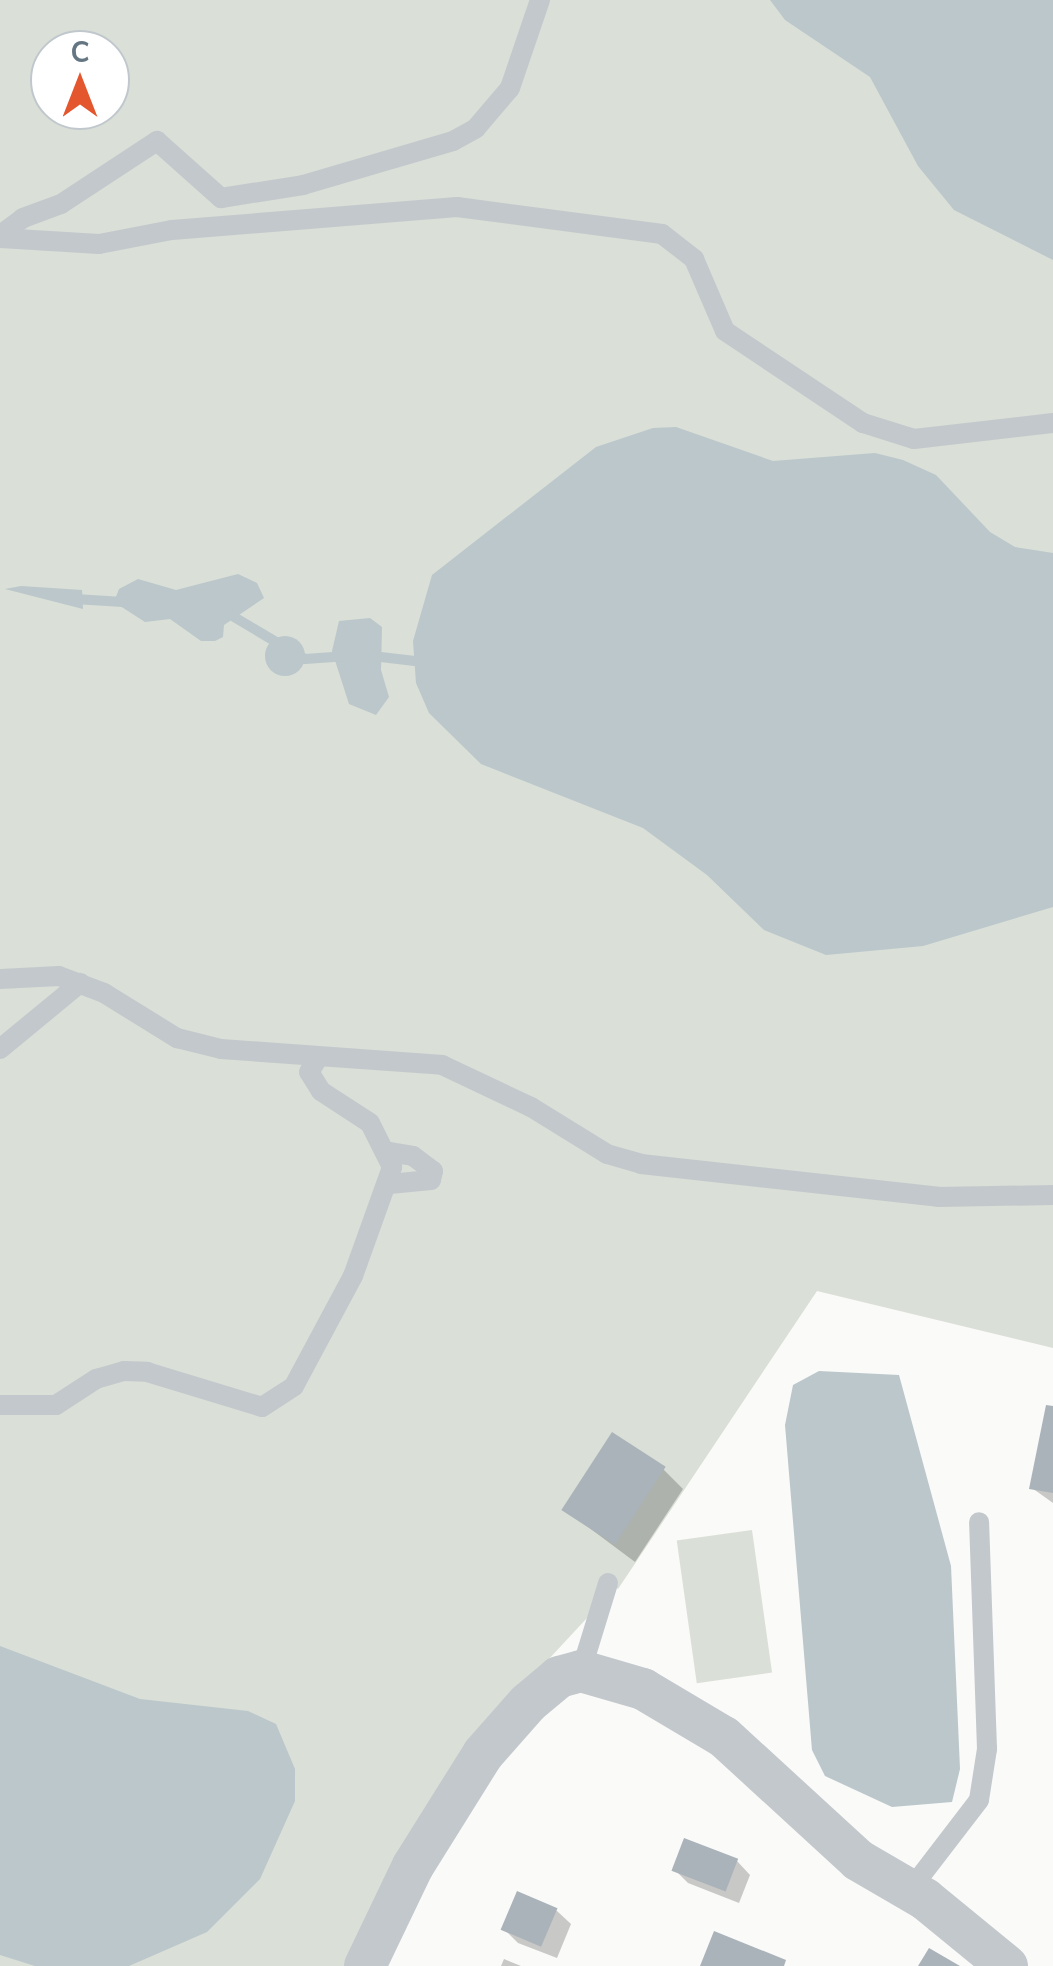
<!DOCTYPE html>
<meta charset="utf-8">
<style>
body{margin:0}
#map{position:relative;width:1053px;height:1966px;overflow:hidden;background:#fafaf8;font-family:Mulish,sans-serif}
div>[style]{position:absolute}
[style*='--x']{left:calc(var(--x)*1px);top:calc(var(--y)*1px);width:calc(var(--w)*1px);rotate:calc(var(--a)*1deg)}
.green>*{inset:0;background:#dadfd7;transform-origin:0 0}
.water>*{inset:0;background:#bbc7cb}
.round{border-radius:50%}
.shadow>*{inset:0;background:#0003}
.stream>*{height:10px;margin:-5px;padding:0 5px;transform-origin:5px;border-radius:5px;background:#bbc7cb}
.building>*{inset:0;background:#aab3b9;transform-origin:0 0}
.lane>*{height:20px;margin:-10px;padding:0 10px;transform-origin:10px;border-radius:10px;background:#c3c8cc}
.street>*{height:42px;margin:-21px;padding:0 21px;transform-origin:21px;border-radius:21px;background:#c3c8cc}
span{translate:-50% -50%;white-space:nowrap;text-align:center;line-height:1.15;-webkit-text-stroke:10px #fff;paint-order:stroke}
.north{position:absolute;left:30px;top:30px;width:100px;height:100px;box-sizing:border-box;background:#fff;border:2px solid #c1c8cd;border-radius:50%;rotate:0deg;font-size:28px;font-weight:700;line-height:40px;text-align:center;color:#657683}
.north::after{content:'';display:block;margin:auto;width:35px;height:45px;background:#e4572e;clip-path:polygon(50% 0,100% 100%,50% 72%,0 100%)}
</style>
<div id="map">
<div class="green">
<div style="clip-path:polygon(evenodd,0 0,1053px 0,1053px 1348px,817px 1291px,618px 1589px,603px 1579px,587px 1618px,467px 1747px,347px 1966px,0 1966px,0 0,50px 50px,110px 50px,110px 110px,50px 110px,50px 50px)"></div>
<div style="left:752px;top:1530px;width:144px;height:76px;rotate:82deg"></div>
</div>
<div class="water">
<div style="clip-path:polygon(770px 0,1053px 0,1053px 260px,954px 210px,918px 166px,870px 77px,785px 20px)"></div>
<div style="clip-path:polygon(676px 427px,773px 461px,875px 453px,903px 460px,936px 475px,990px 532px,1015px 547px,1053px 553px,1053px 907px,923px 946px,826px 955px,764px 930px,707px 875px,643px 828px,481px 764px,429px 713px,416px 683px,413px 641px,432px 575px,596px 447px,653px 428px)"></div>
<div style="clip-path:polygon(238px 574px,257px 583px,264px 598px,224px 625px,223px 637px,215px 641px,201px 641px,170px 619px,145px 622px,114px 602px,119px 589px,138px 579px,176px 590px)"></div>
<div style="clip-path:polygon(21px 586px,82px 590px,83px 609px,5px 589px)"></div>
<div style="clip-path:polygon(370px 618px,382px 627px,381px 670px,389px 697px,376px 715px,349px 704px,332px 651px,339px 621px)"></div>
<div class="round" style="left:265px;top:636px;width:40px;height:40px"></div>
<div style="clip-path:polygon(819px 1371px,899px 1375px,951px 1566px,960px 1769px,952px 1802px,892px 1807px,825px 1776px,812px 1750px,785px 1425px,793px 1385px)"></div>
<div style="clip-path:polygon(0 1646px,140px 1699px,248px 1711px,276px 1724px,295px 1769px,295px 1801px,260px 1879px,207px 1932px,129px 1966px,35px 1966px,0 1955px)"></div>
</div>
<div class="shadow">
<div style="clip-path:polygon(1053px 1409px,1053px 1503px,1032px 1488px)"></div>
<div style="clip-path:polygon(663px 1469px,683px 1489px,635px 1562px,564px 1509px)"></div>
<div style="clip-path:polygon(737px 1861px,750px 1875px,739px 1903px,688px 1883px,674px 1869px)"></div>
<div style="clip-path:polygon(518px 1894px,557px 1911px,571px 1924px,557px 1958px,518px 1943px,504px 1929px)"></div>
<div style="clip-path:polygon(504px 1959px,521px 1966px,501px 1966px)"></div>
</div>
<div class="stream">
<div style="--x:75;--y:599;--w:48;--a:3.6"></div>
<div style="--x:224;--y:611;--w:94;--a:30.7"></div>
<div style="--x:305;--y:659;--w:43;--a:-4"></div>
<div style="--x:372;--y:656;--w:43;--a:6.6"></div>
</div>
<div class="building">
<div style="clip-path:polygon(1046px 1405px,1053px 1406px,1053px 1493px,1029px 1489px)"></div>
<div style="left:612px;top:1432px;width:64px;height:93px;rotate:33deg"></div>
<div style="left:684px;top:1838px;width:58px;height:35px;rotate:21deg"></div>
<div style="left:517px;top:1891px;width:44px;height:42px;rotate:23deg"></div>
<div style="clip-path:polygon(714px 1931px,786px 1960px,784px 1966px,700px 1966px)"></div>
<div style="clip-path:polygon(929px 1948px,960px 1966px,918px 1966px)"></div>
</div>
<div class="lane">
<div style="--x:0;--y:235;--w:29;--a:-36"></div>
<div style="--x:23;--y:218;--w:40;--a:-20.2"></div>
<div style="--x:61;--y:204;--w:115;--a:-33.3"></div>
<div style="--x:157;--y:141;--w:86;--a:41.7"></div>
<div style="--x:221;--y:198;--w:83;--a:-9"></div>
<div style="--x:303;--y:185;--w:156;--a:-16.3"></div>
<div style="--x:453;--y:141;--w:26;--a:-29"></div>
<div style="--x:476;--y:128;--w:52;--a:-49.6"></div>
<div style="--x:510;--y:88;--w:93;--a:-71.2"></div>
<div style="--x:0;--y:238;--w:99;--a:3.5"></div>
<div style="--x:99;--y:244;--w:74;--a:-10.9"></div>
<div style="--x:172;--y:230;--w:286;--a:-4.6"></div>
<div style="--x:457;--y:207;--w:207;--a:7.5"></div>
<div style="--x:662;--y:234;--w:41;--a:38"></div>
<div style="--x:694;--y:259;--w:78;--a:66.7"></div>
<div style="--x:725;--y:331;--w:166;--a:33.7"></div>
<div style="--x:863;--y:423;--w:53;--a:17.4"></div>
<div style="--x:914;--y:439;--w:140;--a:-6.6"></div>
<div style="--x:0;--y:979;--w:59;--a:-2.9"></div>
<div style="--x:59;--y:976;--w:48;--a:20.7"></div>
<div style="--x:104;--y:993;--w:86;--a:31.7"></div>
<div style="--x:177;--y:1038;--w:45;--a:14"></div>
<div style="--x:221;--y:1049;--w:222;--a:4.1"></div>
<div style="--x:442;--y:1065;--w:98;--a:25.3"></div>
<div style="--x:531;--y:1107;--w:89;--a:31.7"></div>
<div style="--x:607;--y:1154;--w:35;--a:16"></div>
<div style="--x:641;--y:1164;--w:299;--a:6.3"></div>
<div style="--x:938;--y:1197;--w:115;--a:-1"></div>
<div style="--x:0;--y:1049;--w:104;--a:-39.5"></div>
<div style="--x:389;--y:1152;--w:24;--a:9"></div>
<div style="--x:413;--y:1156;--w:25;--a:37"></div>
<div style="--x:433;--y:1171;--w:9;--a:103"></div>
<div style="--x:431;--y:1180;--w:42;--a:174.6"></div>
<div style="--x:0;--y:1405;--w:56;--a:0"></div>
<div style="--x:56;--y:1405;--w:48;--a:-33"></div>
<div style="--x:96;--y:1379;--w:29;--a:-16"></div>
<div style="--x:124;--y:1371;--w:23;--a:2"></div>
<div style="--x:147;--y:1372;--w:120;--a:16.9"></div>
<div style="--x:262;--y:1407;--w:38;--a:-33"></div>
<div style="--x:294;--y:1386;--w:125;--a:-61.8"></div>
<div style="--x:353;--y:1276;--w:116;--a:-70.3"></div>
<div style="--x:392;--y:1167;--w:49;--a:-116.6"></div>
<div style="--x:370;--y:1123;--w:59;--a:-146.9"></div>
<div style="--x:321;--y:1091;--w:22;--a:-122"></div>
<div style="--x:309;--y:1072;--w:17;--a:-57"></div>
<div style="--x:581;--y:1671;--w:92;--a:-72.9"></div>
<div style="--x:910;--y:1890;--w:113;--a:-52.5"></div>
<div style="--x:979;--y:1800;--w:52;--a:-81.1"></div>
<div style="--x:987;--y:1749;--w:227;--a:-92"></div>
</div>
<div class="street">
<div style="--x:365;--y:1966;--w:111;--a:-64.4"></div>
<div style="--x:413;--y:1866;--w:132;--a:-58"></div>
<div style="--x:483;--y:1754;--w:68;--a:-48.6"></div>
<div style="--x:528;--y:1703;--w:40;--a:-40"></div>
<div style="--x:559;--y:1677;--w:23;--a:-15"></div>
<div style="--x:581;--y:1671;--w:65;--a:16.2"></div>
<div style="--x:643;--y:1689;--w:94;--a:30.7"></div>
<div style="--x:724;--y:1737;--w:182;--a:42.5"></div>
<div style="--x:858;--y:1860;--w:78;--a:30.2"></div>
<div style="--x:925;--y:1899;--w:106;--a:39.3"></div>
</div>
<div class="north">С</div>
</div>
